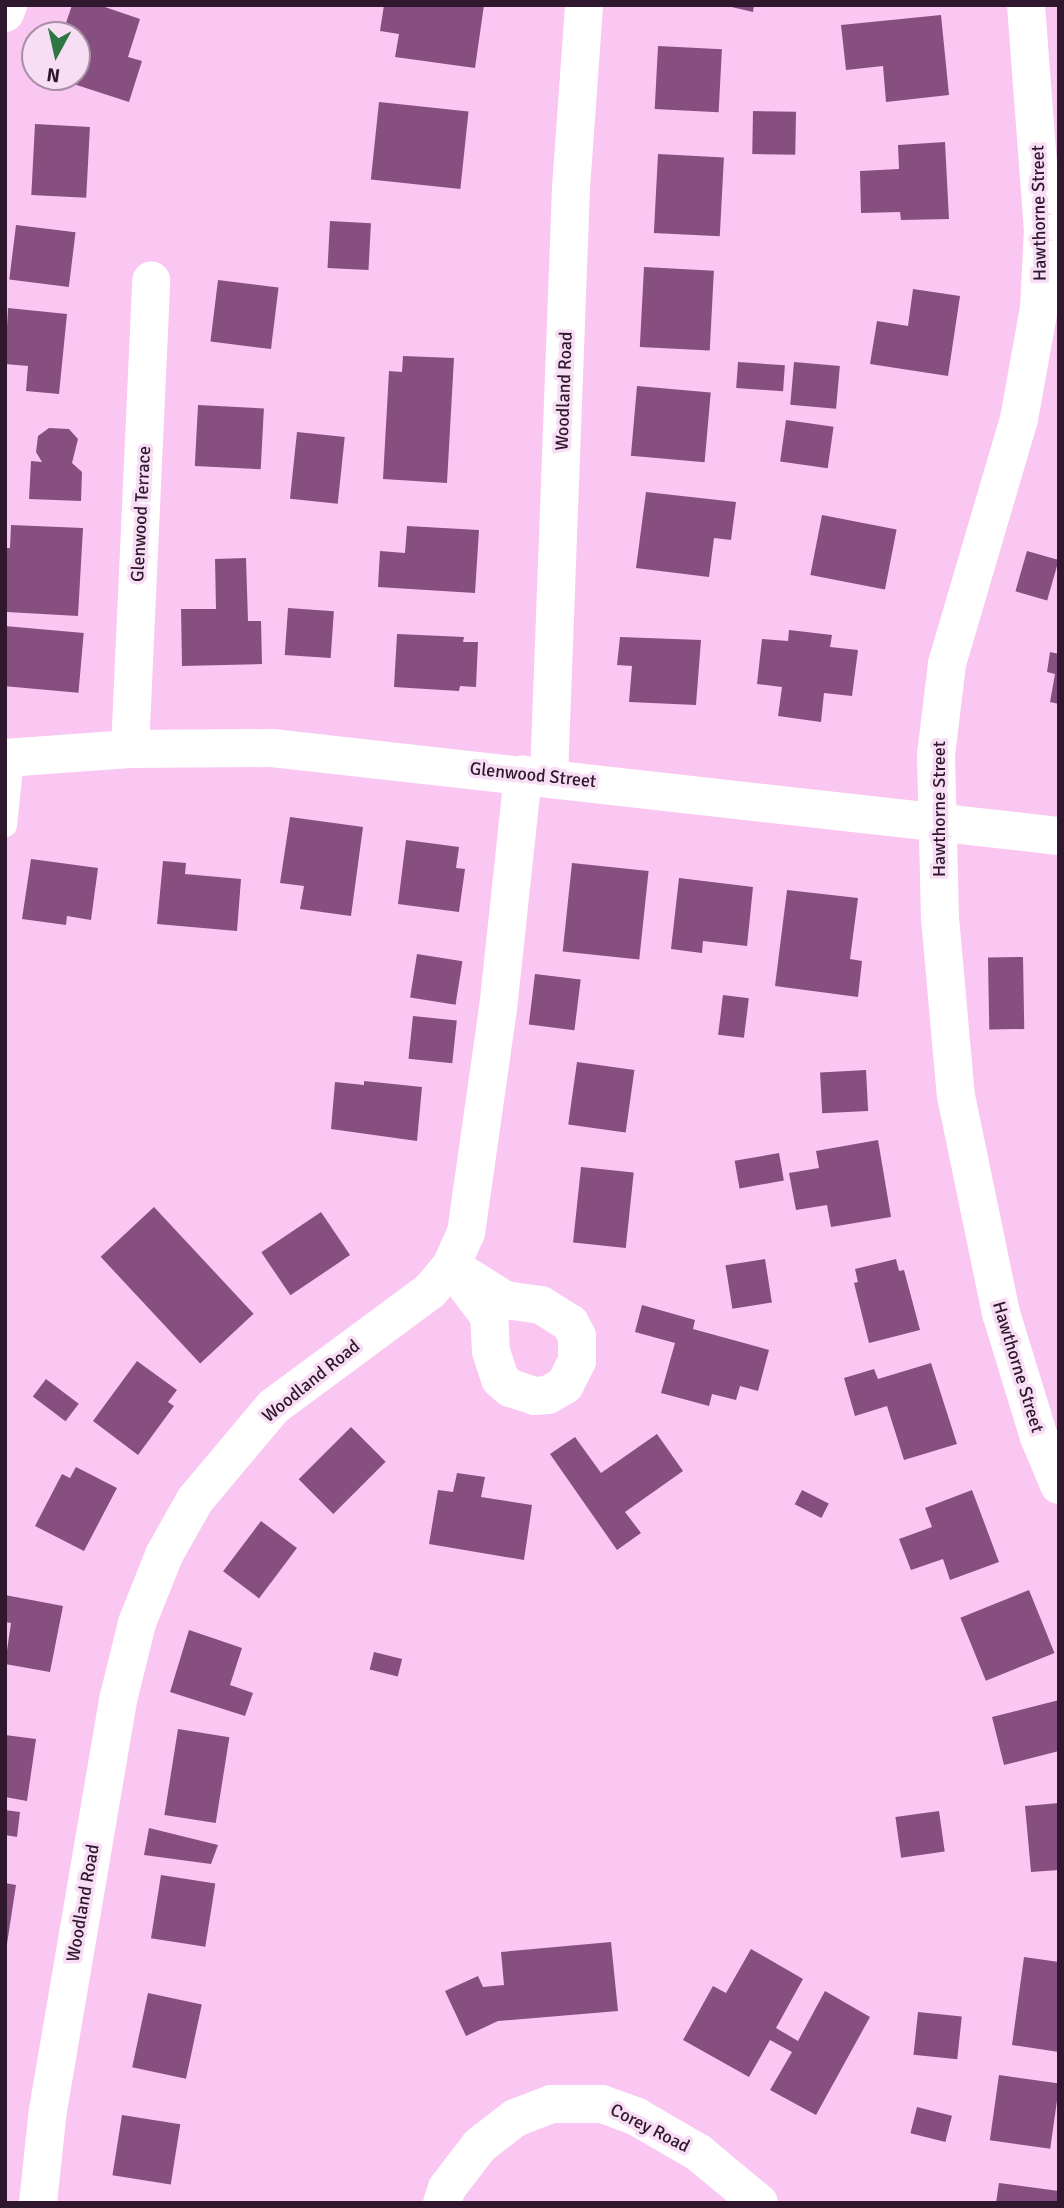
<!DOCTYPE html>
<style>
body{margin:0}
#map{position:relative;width:1064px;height:2208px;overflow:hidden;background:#fac7f3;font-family:Signika,sans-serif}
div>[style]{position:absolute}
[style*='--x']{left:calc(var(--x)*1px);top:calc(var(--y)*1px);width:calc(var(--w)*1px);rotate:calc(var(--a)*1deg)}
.building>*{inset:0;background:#864f80;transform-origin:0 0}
.lane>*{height:23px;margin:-11.5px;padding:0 11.5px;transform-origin:11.5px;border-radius:11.5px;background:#fff}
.street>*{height:38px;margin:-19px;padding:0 19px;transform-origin:19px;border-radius:19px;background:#fff}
.secondary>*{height:38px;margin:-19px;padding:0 19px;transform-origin:19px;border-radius:19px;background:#fff}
span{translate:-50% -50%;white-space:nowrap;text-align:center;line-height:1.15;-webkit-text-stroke:7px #f8def4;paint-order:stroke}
.street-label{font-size:18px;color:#2f182d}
.frame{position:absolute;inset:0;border:7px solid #2f182d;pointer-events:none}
.north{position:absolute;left:21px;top:21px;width:70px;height:70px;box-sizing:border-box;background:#f8def4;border:2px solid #a88fa4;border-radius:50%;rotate:188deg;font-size:19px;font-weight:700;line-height:28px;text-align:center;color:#2f182d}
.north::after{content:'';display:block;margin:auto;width:24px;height:32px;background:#2d7744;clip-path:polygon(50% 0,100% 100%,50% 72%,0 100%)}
</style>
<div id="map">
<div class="building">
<div style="clip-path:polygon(72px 5px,99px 5px,140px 19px,128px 57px,142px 61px,129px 102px,55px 78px,77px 77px,77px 35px,62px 35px)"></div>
<div style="clip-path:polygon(384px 5px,484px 5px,475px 68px,395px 57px,399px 34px,380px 31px)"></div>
<div style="clip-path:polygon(723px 5px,754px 5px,753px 12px)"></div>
<div style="clip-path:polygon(941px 15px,949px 95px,886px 102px,883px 66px,846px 70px,841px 25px)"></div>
<div style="left:658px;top:46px;width:64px;height:63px;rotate:3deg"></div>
<div style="left:379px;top:102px;width:90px;height:78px;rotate:6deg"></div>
<div style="left:753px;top:111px;width:43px;height:43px;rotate:1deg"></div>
<div style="left:35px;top:124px;width:55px;height:71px;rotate:3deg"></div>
<div style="clip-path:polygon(945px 142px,949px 219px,901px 220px,900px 212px,861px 213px,860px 171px,899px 169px,898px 145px)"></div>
<div style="left:658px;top:154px;width:66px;height:79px;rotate:3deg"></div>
<div style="left:330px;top:221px;width:41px;height:47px;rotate:3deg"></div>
<div style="left:16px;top:225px;width:60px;height:55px;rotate:7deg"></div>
<div style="left:644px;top:267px;width:70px;height:80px;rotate:3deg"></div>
<div style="left:218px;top:280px;width:61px;height:62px;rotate:7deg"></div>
<div style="clip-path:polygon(913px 289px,960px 296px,948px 376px,870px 364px,877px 321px,908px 326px)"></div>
<div style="clip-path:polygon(8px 308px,67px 314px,59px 394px,26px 391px,28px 366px,5px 364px)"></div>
<div style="clip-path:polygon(403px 356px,454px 358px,447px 483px,383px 479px,389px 371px,402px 372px)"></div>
<div style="left:738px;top:362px;width:47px;height:26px;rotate:4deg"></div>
<div style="left:794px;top:362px;width:46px;height:43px;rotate:5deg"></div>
<div style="left:637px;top:386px;width:74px;height:70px;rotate:5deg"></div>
<div style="left:198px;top:405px;width:66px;height:61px;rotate:3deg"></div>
<div style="left:786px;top:420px;width:48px;height:42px;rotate:8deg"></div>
<div style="clip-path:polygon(49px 428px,69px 429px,78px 439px,72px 463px,82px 472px,81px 501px,29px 499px,31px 461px,42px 462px,36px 452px,38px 436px)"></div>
<div style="left:297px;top:432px;width:48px;height:67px;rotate:6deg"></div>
<div style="clip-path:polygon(646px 492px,736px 502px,731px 540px,714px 538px,709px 577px,636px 568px)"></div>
<div style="left:822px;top:515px;width:76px;height:61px;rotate:11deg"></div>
<div style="clip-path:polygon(11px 525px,83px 528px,78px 616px,7px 612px,5px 548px,10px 548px)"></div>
<div style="clip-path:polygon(407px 526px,479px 530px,475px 593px,378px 587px,380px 551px,405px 553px)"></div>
<div style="left:1027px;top:551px;width:33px;height:42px;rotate:16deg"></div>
<div style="clip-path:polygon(246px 558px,248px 621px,261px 621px,262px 664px,182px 666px,181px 609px,216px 609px,215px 559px)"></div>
<div style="left:288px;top:608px;width:46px;height:47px;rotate:4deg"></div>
<div style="left:5px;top:626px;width:79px;height:60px;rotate:5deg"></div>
<div style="clip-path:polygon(789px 630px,832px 635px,830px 647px,858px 650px,852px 696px,824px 693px,821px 722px,778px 716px,782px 687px,757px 684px,762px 639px,788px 641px)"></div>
<div style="clip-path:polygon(397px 634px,464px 637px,463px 642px,478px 642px,476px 687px,460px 686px,459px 691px,394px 687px)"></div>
<div style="clip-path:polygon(620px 637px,701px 640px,696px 705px,629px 702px,632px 666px,617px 665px)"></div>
<div style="clip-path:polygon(1050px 652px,1059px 654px,1059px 704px,1050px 702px,1055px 674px,1047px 672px)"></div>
<div style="clip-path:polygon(290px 817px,363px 827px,351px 916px,300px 909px,304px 886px,280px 883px)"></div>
<div style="clip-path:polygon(406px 840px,459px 847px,456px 868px,465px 869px,459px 912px,398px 904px)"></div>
<div style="clip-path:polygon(31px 859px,98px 868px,91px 920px,67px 916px,66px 925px,22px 919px)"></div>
<div style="clip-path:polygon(163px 861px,186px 863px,185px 874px,241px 879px,237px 931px,157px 924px)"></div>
<div style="left:572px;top:863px;width:77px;height:89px;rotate:6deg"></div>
<div style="clip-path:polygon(679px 878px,753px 887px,747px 946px,703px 941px,702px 953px,671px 949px)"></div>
<div style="clip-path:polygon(787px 890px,858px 898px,850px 959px,862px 961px,858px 997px,775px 986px)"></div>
<div style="left:417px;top:954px;width:46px;height:44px;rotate:9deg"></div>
<div style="left:1023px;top:957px;width:72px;height:35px;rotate:89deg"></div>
<div style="left:535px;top:974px;width:46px;height:51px;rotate:7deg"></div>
<div style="left:723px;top:995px;width:26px;height:40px;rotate:7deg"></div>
<div style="left:413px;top:1016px;width:44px;height:43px;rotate:6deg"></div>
<div style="left:577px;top:1062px;width:58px;height:63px;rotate:8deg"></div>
<div style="left:866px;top:1070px;width:41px;height:46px;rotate:87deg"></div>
<div style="clip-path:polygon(364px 1081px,422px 1087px,417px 1141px,331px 1129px,335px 1082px,364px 1085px)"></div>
<div style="clip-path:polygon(878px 1140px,891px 1217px,831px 1227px,827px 1205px,796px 1210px,789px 1173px,819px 1168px,816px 1151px)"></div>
<div style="left:779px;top:1153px;width:28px;height:45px;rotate:80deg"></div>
<div style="left:581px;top:1167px;width:53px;height:76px;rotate:6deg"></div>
<div style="left:154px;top:1207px;width:146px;height:73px;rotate:47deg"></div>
<div style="left:321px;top:1212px;width:52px;height:72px;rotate:56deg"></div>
<div style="left:765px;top:1259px;width:44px;height:40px;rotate:81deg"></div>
<div style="clip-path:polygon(896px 1259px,899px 1271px,904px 1270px,920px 1330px,869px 1343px,854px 1283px,858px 1282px,855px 1269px)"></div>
<div style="clip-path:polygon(642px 1305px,695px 1320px,693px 1329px,769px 1350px,758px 1391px,740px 1386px,736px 1400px,712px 1394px,709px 1406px,661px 1393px,675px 1343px,635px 1332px)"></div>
<div style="clip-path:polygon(137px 1361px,177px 1390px,168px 1402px,174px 1406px,138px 1455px,93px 1421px)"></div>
<div style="clip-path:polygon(931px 1363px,957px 1444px,904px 1460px,887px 1406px,855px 1416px,844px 1378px,874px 1369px,878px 1379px)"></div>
<div style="left:46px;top:1379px;width:41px;height:22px;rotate:37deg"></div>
<div style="left:351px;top:1427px;width:49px;height:74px;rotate:45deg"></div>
<div style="clip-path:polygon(657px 1434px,683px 1471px,625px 1512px,641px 1533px,617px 1550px,550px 1454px,575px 1437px,601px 1473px)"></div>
<div style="clip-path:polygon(76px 1467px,117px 1488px,84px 1551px,35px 1526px,62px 1474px,70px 1478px)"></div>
<div style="clip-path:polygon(457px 1473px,485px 1477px,481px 1497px,532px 1505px,524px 1560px,429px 1544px,438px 1490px,453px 1492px)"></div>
<div style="left:802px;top:1490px;width:30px;height:16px;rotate:27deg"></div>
<div style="clip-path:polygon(972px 1490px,999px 1562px,950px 1580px,943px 1559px,911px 1570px,899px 1539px,932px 1527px,925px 1508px)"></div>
<div style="left:261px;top:1521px;width:45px;height:63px;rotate:37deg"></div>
<div style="left:1029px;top:1590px;width:68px;height:74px;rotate:68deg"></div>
<div style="clip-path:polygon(5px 1595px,63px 1606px,50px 1672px,5px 1664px,11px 1623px,5px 1622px)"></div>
<div style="clip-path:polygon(189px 1630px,242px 1648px,230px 1685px,253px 1693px,245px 1716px,170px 1692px)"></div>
<div style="left:374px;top:1652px;width:29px;height:18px;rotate:14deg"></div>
<div style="clip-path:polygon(1059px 1700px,1059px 1751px,1004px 1765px,992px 1717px)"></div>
<div style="left:178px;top:1729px;width:52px;height:87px;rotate:9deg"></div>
<div style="clip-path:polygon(5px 1735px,36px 1739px,27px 1801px,5px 1797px)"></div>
<div style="clip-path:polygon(1059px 1803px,1059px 1870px,1031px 1872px,1025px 1806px)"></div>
<div style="clip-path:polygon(5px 1810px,20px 1812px,17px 1837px,5px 1835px)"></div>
<div style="left:939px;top:1811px;width:41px;height:44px;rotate:82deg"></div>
<div style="clip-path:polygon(149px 1828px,218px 1845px,211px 1864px,144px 1855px)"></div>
<div style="left:161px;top:1875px;width:55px;height:64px;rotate:9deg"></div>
<div style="clip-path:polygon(5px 1883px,16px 1885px,7px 1944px,5px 1944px)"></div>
<div style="clip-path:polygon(611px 1942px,618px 2011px,498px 2021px,466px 2036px,445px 1991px,478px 1976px,483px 1987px,504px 1985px,501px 1952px)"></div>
<div style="clip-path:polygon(751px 1949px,803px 1979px,776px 2028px,798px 2041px,825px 1991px,870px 2017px,816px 2115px,770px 2090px,792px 2052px,770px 2040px,749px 2077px,683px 2040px,713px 1986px,726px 1993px)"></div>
<div style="clip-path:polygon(1024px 1957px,1059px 1962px,1059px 2052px,1012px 2045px)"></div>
<div style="left:148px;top:1993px;width:55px;height:76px;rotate:12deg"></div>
<div style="left:918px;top:2012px;width:44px;height:43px;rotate:6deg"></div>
<div style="left:999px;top:2075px;width:61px;height:66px;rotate:8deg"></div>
<div style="left:917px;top:2107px;width:36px;height:27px;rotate:14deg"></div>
<div style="left:122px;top:2115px;width:59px;height:61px;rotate:9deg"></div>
<div style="clip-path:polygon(999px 2183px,1059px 2191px,1059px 2203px,996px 2203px)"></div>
</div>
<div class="lane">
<div style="--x:5;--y:825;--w:67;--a:-84"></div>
</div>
<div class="street">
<div style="--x:5;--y:13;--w:9;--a:-69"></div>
<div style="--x:130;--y:749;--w:469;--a:-87.4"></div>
<div style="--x:549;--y:777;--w:589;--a:-87.86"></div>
<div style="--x:571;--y:188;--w:183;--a:-85.9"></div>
<div style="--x:451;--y:1266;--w:64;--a:32.2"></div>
<div style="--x:505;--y:1300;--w:36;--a:8"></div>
<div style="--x:541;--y:1305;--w:34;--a:32"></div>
<div style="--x:570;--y:1323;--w:15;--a:62"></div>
<div style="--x:577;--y:1336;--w:25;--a:90"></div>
<div style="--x:577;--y:1361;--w:27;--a:117"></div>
<div style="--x:565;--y:1385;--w:20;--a:150"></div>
<div style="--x:548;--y:1395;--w:13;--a:176"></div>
<div style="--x:535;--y:1396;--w:26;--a:-162"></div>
<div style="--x:510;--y:1388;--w:13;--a:-138"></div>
<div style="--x:500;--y:1379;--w:29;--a:-108"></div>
<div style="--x:491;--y:1351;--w:35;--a:-93"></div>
<div style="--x:489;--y:1316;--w:63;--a:-127.2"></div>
<div style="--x:38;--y:2203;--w:94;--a:-83.9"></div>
<div style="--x:48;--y:2110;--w:420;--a:-80.3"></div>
<div style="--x:119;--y:1696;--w:75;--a:-76.1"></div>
<div style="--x:137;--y:1623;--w:73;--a:-68.3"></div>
<div style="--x:164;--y:1555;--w:63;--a:-60.6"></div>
<div style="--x:195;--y:1500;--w:121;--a:-50"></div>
<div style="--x:273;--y:1407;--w:195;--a:-36.5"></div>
<div style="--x:430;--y:1291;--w:33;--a:-50"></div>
<div style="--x:451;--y:1266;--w:36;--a:-66"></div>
<div style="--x:466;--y:1233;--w:226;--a:-81.9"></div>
<div style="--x:498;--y:1009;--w:236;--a:-83.9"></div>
<div style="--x:442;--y:2203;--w:16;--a:-72"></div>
<div style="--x:447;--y:2188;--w:54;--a:-52.5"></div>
<div style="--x:480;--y:2145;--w:44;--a:-37.6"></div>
<div style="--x:515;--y:2118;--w:39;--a:-21"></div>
<div style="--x:551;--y:2104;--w:51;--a:0"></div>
<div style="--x:602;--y:2104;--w:37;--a:20"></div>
<div style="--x:637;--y:2117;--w:72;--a:30.1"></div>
<div style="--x:699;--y:2153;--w:78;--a:39.8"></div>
</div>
<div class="secondary">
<div style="--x:1026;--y:5;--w:225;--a:85.7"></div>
<div style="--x:1043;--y:229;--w:79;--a:92.9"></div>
<div style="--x:1039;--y:308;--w:113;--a:100.2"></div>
<div style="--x:1019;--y:419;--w:255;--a:106.4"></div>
<div style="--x:947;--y:664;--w:92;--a:96.9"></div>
<div style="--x:936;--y:755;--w:163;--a:88.6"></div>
<div style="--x:940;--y:918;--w:179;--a:84.9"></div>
<div style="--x:956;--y:1096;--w:222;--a:78.3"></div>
<div style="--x:1001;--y:1313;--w:130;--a:73"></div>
<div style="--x:1039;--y:1437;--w:52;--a:67.4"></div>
<div style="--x:5;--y:758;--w:125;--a:-4.1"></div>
<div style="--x:130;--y:749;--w:142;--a:-0.4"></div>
<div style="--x:272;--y:748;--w:792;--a:6.38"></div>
</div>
<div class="street-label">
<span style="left:1039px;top:213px;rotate:-91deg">Hawthorne Street</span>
<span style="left:564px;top:391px;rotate:-88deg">Woodland Road</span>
<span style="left:141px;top:514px;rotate:-87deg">Glenwood Terrace</span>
<span style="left:533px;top:775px;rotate:6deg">Glenwood Street</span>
<span style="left:939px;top:809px;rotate:-90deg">Hawthorne Street</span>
<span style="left:1018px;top:1367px;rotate:73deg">Hawthorne Street</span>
<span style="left:311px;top:1381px;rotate:-39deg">Woodland Road</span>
<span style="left:83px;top:1903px;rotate:-80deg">Woodland Road</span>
<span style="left:650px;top:2128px;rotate:27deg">Corey Road</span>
</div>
<div class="frame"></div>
<div class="north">N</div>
</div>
